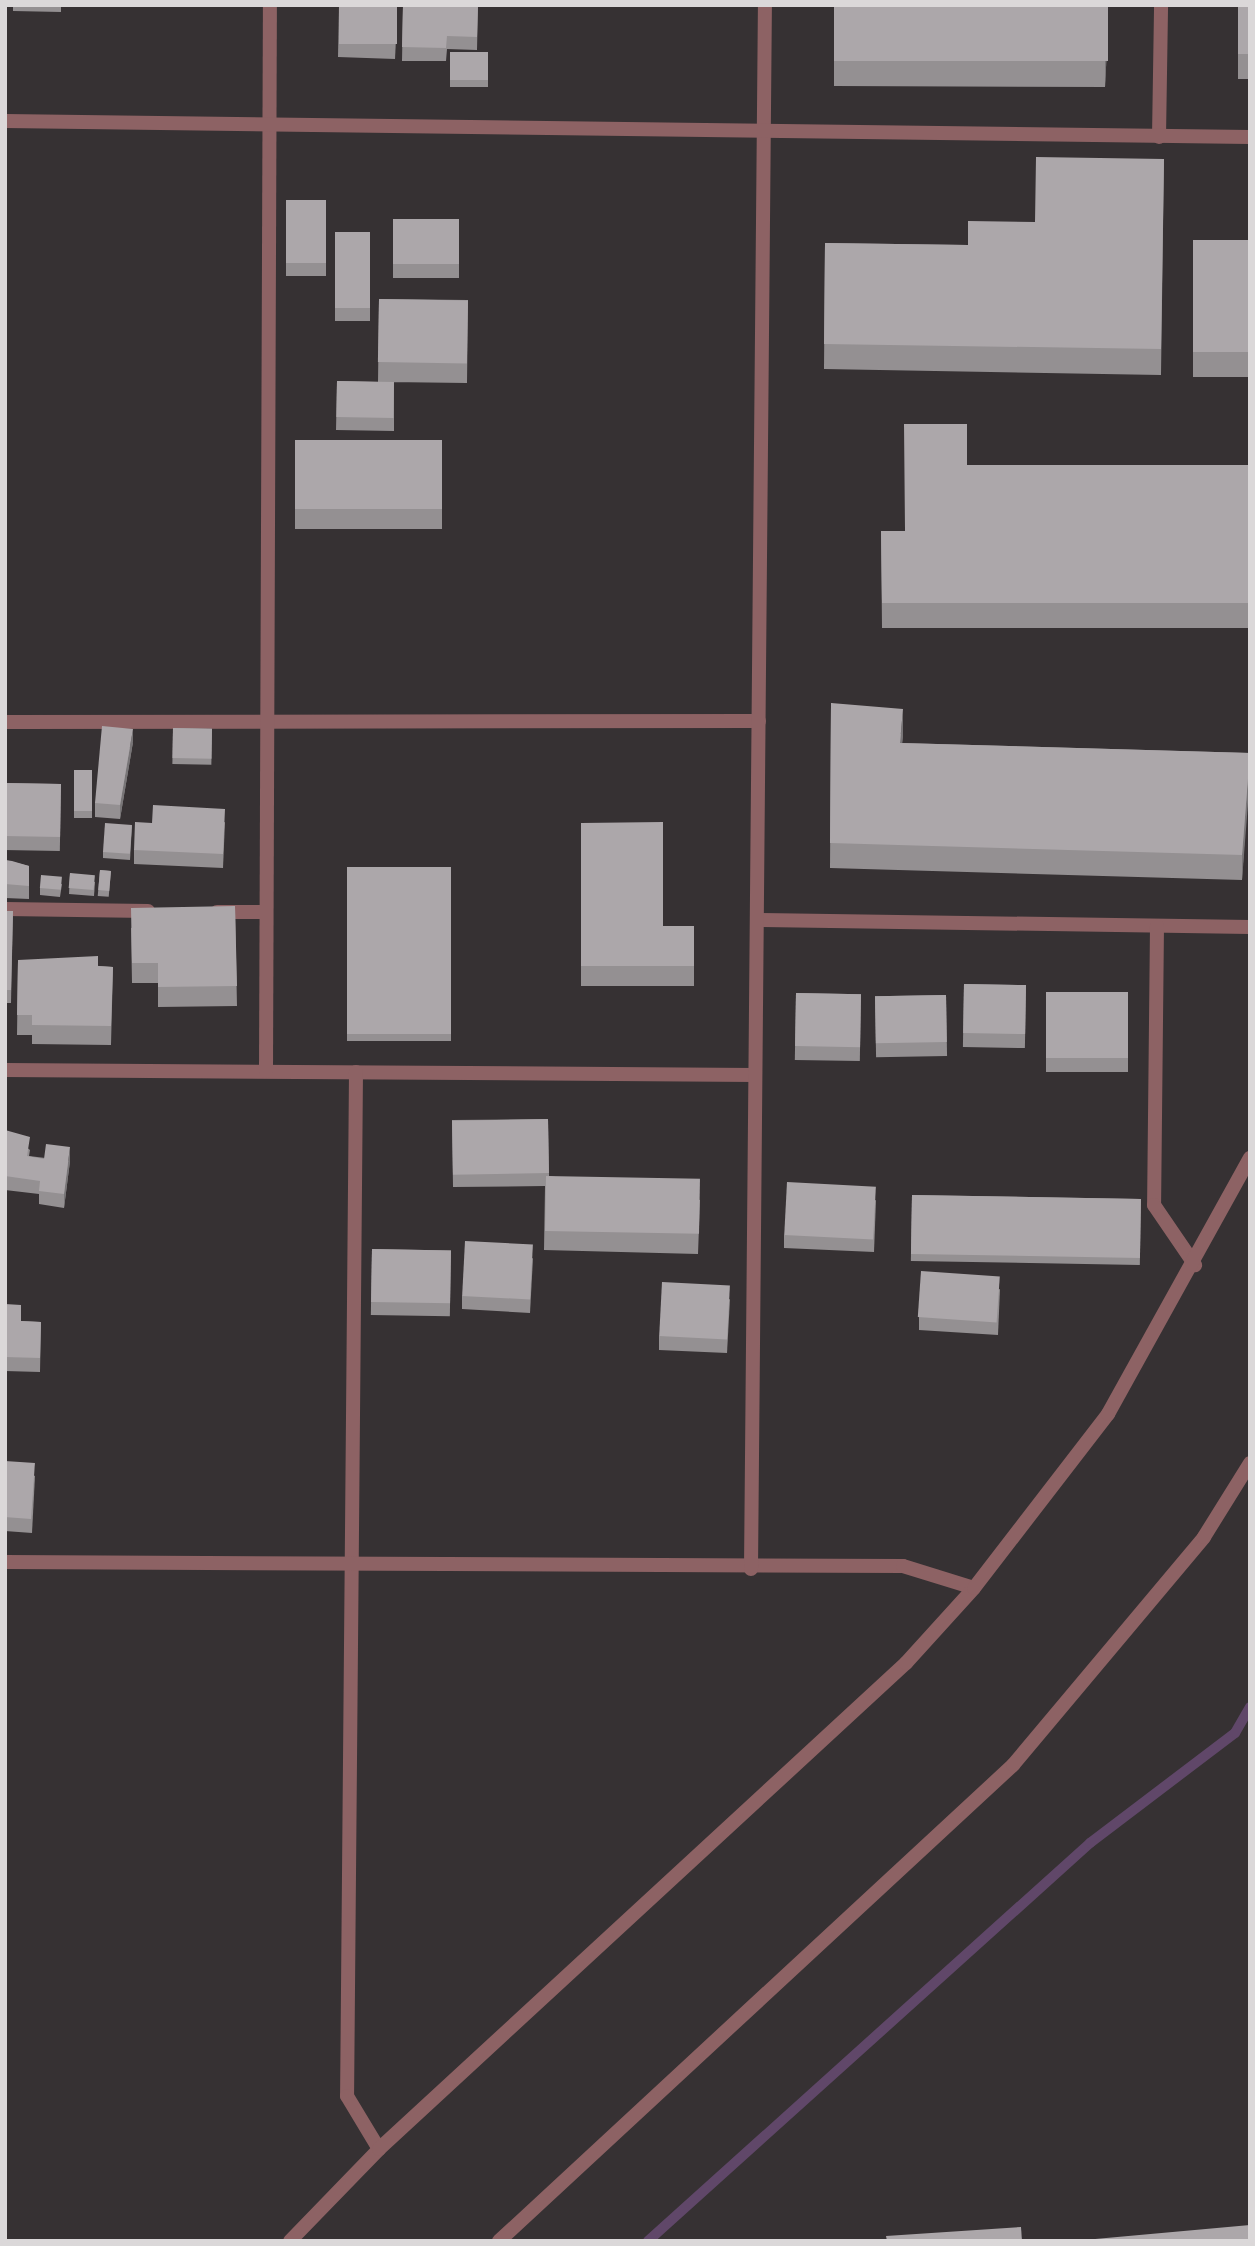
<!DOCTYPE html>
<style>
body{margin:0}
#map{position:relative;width:1255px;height:2246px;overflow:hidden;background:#363133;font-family:"Alegreya Sans",sans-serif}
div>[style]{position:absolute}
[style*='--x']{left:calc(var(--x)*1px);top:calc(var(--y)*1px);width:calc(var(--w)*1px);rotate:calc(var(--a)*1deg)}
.stream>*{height:10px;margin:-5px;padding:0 5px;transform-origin:5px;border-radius:5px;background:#604769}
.minor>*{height:14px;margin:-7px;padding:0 7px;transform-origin:7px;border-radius:7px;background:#8d6264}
.tertiary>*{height:14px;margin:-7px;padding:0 7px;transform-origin:7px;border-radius:7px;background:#8d6264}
.wall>*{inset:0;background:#949092;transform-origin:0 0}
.shaded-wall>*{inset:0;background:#787577}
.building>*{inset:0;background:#aca7aa;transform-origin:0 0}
span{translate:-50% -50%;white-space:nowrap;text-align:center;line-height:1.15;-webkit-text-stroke:7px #363133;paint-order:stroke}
.frame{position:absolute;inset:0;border:7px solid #dbd8d9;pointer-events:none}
</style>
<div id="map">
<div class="stream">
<div style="--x:648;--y:2241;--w:595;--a:-42"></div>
<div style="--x:1090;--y:1843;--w:182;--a:-37.2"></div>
<div style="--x:1235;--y:1733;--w:30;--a:-60"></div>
</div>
<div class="minor">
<div style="--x:1159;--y:137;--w:132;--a:-89.1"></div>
<div style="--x:5;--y:722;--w:754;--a:-0.08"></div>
<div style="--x:5;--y:909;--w:143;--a:0.8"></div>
<div style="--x:217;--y:912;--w:48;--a:0"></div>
<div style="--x:757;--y:920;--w:493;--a:0.8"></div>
<div style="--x:1157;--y:926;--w:279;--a:90.6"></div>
<div style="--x:1154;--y:1205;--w:73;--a:55.7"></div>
<div style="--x:5;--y:1070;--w:750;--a:0.38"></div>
<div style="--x:266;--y:1071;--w:1066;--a:-89.79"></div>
<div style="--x:356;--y:1072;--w:1024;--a:90.5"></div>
<div style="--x:347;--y:2096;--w:62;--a:58.9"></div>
<div style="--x:5;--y:1562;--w:898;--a:0.26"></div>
<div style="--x:903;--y:1566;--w:74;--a:17.2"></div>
<div style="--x:751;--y:1569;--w:1564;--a:-89.49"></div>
<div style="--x:499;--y:2241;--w:701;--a:-42.8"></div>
<div style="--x:1013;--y:1765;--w:297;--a:-50"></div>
<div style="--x:1204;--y:1537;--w:87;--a:-58.1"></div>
</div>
<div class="tertiary">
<div style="--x:5;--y:121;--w:1245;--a:0.74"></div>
<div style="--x:290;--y:2241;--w:128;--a:-45.9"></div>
<div style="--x:379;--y:2149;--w:717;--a:-42.68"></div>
<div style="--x:906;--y:1663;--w:101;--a:-47.8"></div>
<div style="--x:974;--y:1588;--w:220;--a:-52.4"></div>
<div style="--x:1108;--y:1414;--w:293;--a:-61"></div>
</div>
<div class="wall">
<div style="clip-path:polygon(13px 5px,61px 5px,61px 12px,13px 11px)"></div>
<div style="clip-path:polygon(339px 5px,397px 19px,395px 59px,338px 57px)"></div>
<div style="clip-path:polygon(403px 5px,478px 5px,477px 50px,447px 49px,446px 61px,402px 61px)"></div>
<div style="clip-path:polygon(834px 5px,1108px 27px,1105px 87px,834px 86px)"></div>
<div style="left:1238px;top:5px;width:12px;height:74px"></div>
<div style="left:450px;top:52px;width:38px;height:35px"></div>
<div style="clip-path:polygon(1164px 159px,1161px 375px,824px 369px,825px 243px,968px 245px,1035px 222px)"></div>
<div style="left:286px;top:200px;width:40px;height:76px"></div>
<div style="left:393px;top:219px;width:66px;height:59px"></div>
<div style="left:335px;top:232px;width:35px;height:89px"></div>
<div style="left:1193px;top:240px;width:57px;height:137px"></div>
<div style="clip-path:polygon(379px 299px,468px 300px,467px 383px,389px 382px,394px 382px,394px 431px,336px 430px,337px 381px,378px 382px)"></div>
<div style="left:295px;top:440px;width:147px;height:89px"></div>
<div style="clip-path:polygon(967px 465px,1250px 465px,1250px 628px,882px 628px,881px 531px,905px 531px)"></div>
<div style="clip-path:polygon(831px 703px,903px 735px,902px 743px,1250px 753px,1242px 880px,830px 868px)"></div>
<div style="left:173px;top:728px;width:39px;height:36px;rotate:1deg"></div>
<div style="clip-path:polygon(133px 742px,120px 819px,95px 817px,95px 803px)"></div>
<div style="left:74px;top:770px;width:18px;height:48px"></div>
<div style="left:5px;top:783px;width:56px;height:67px;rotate:1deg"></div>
<div style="clip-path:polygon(225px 822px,223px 868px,134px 864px,134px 850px)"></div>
<div style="clip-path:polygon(581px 823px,663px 926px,694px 926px,694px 986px,581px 986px)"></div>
<div style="clip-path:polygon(132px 825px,130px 860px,103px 858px,103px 852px)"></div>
<div style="clip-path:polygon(5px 860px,29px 866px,29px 899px,5px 898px)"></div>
<div style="left:347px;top:867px;width:104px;height:174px"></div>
<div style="left:100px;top:870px;width:11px;height:26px;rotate:5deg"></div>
<div style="clip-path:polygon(70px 873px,95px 882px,94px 896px,69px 894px)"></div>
<div style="clip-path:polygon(62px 884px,60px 897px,40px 895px,40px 888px)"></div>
<div style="clip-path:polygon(235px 906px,237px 1006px,158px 1007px,158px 983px,132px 983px,131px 928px)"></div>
<div style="clip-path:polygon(5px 911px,13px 911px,11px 1003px,5px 1003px)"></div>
<div style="clip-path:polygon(18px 960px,113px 967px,111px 1045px,32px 1044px,32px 1035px,17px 1035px)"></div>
<div style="left:964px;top:984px;width:62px;height:63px;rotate:1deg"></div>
<div style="left:1046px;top:992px;width:82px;height:80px"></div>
<div style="left:796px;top:993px;width:65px;height:67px;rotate:1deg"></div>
<div style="left:946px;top:995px;width:61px;height:71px;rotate:89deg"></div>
<div style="clip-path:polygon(548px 1119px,549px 1176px,700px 1200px,698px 1254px,544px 1250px,545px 1186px,453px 1187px,452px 1120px)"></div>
<div style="clip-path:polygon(5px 1130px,30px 1150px,29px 1156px,70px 1161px,64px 1208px,39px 1204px,39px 1194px,5px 1190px)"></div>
<div style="left:912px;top:1195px;width:229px;height:66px;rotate:1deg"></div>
<div style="clip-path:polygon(876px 1200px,874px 1252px,784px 1248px,784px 1235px)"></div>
<div style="left:372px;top:1249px;width:79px;height:66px;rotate:1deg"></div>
<div style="clip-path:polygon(533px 1258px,530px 1313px,462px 1309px,462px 1296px)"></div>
<div style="clip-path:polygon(1000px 1289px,998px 1335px,919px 1330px,919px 1317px)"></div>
<div style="clip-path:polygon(730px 1299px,727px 1353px,659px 1350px,659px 1336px)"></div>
<div style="clip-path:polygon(5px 1304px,21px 1321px,41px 1322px,40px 1372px,5px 1371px)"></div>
<div style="clip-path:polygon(5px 1461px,35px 1476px,32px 1533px,5px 1531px)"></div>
</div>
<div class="shaded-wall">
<div style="clip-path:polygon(1108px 5px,1108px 27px,1105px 87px,1105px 62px)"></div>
<div style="clip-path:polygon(903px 709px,903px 735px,900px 768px,900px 743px)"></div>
<div style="clip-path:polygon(133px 729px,133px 742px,120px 819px,120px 805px)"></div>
<div style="clip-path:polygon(1250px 753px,1250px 778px,1242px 880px,1242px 855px)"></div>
<div style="clip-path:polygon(70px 1147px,70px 1161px,64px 1208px,64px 1194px)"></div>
</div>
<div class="building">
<div style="left:339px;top:5px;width:58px;height:39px"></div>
<div style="clip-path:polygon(403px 5px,478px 5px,477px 37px,447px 36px,446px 48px,402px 47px)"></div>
<div style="left:834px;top:5px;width:274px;height:56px"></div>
<div style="left:1238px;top:5px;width:12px;height:49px"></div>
<div style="left:450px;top:52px;width:38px;height:28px"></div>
<div style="clip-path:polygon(1036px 157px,1164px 159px,1161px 349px,824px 344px,825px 243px,968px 245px,968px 221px,1035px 222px)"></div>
<div style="left:286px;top:200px;width:40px;height:63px"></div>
<div style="left:393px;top:219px;width:66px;height:45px"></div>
<div style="left:335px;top:232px;width:35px;height:76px"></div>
<div style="left:1193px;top:240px;width:57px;height:112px"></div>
<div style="left:379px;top:299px;width:89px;height:63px;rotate:1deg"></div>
<div style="left:337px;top:381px;width:57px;height:36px;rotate:1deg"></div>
<div style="clip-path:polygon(904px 424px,967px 424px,967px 465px,1250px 465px,1250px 603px,882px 603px,881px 531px,905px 531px)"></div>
<div style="left:295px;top:440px;width:147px;height:69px"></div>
<div style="clip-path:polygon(831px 703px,903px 709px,900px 743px,1250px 753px,1242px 855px,830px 843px)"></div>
<div style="clip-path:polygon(102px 726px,133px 729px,120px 805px,95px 803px)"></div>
<div style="left:173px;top:728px;width:39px;height:30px;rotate:1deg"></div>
<div style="left:74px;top:770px;width:18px;height:41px"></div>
<div style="left:5px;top:783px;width:56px;height:53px;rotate:1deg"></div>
<div style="clip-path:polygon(153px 805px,225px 809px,223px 854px,134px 850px,135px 822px,152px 823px)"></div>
<div style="clip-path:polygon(663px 822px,663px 926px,694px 926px,694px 966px,581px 966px,581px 823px)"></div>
<div style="left:105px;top:823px;width:27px;height:29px;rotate:4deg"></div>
<div style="clip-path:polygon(5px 860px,12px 861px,29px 866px,29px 886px,5px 884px)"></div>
<div style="left:347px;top:867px;width:104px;height:167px"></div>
<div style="left:100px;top:870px;width:11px;height:20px;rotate:5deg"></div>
<div style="left:70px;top:873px;width:25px;height:15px;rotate:5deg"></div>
<div style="left:41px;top:875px;width:21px;height:13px;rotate:5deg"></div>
<div style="clip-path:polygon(235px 906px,237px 986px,158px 987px,158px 963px,132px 963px,131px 908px)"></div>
<div style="clip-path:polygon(5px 911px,13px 911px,11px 990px,5px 990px)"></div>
<div style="clip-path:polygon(98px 956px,98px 966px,113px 967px,111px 1026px,32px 1025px,32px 1015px,17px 1015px,18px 960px)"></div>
<div style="left:964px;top:984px;width:62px;height:49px;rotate:1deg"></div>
<div style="left:1046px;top:992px;width:82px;height:66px"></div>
<div style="left:796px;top:993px;width:65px;height:53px;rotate:1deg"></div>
<div style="left:946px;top:995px;width:47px;height:71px;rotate:89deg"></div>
<div style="left:548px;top:1119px;width:54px;height:96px;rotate:89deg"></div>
<div style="clip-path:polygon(5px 1130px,30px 1137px,27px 1156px,44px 1159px,46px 1144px,70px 1147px,64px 1194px,39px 1191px,40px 1181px,5px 1176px)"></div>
<div style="left:546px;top:1176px;width:154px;height:55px;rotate:1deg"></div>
<div style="left:787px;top:1182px;width:89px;height:53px;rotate:3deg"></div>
<div style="left:912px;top:1195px;width:229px;height:59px;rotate:1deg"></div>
<div style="left:465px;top:1241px;width:68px;height:55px;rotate:3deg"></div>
<div style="left:372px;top:1249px;width:79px;height:53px;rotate:1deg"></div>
<div style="left:921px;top:1271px;width:79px;height:46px;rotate:4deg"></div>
<div style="left:662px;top:1282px;width:68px;height:54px;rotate:3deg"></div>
<div style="clip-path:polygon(5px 1304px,21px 1305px,21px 1321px,41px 1322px,40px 1358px,5px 1357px)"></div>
<div style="left:5px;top:1461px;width:30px;height:56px;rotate:4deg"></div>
<div style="clip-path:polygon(1250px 2225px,1250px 2241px,1073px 2241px)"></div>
<div style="clip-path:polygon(1021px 2227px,1022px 2241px,887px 2241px,886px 2236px)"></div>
</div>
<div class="frame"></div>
</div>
